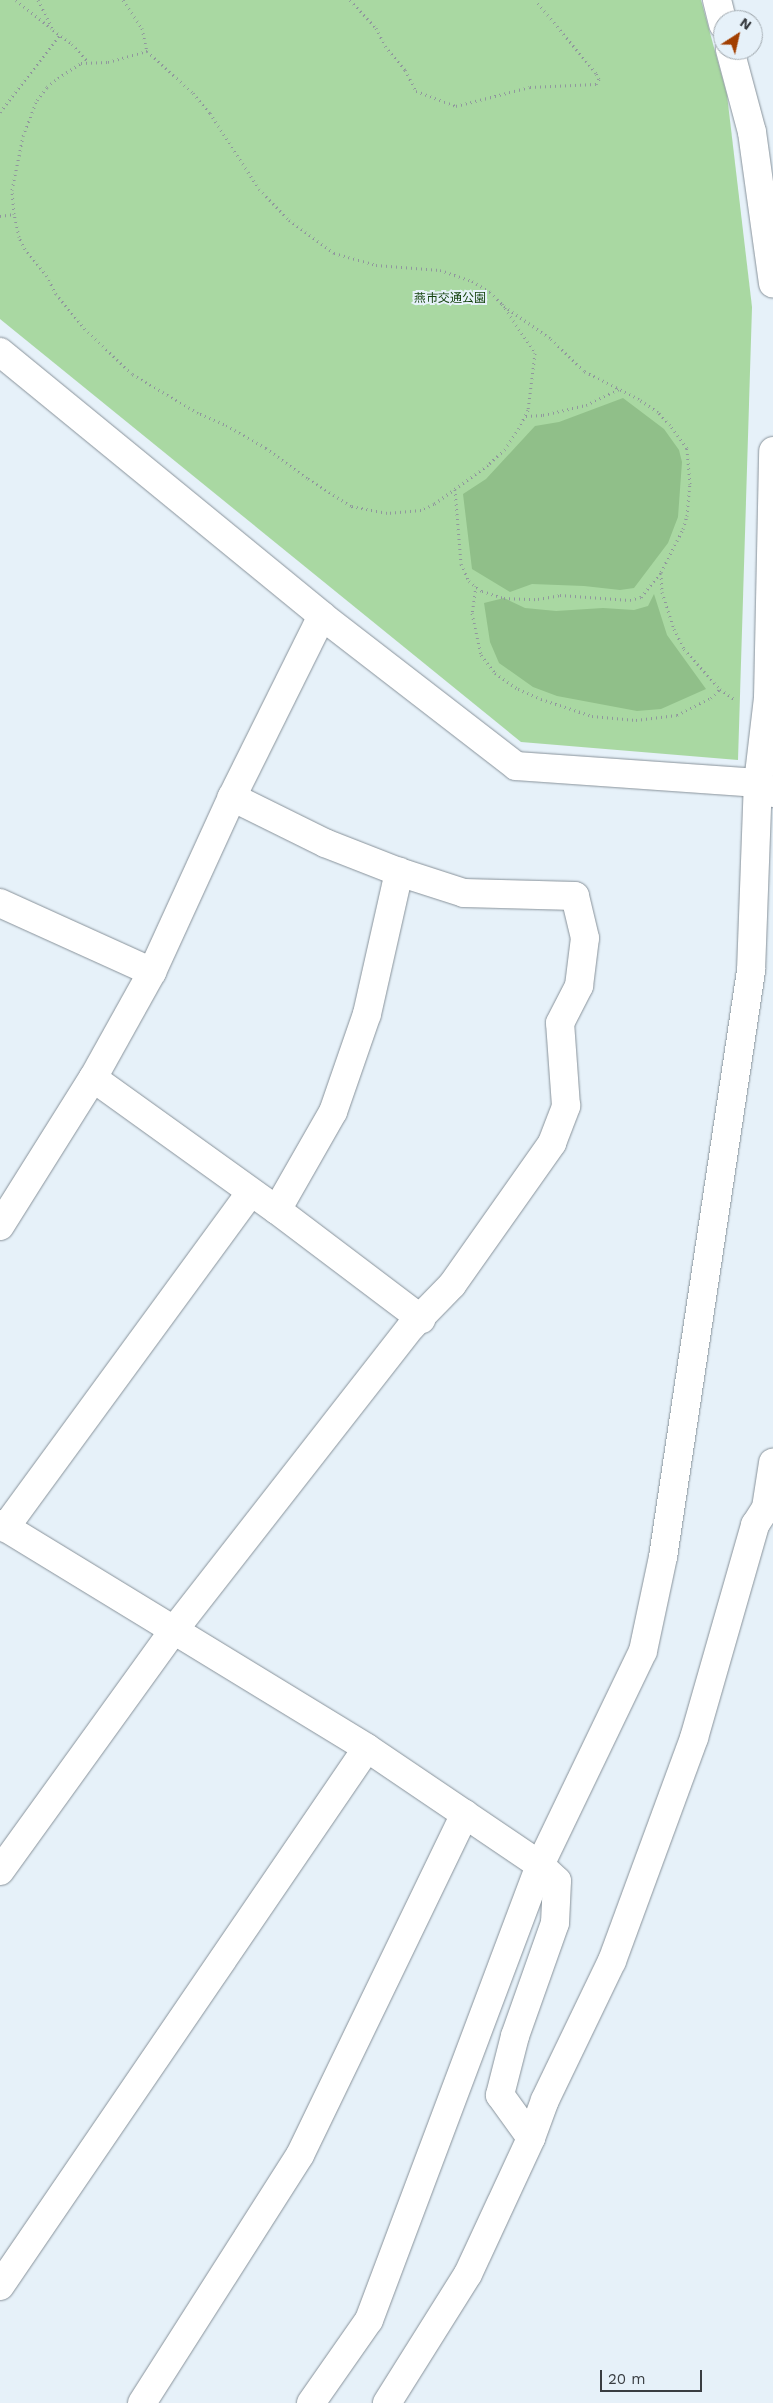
<!DOCTYPE html>
<meta charset="utf-8">
<style>
body{margin:0}
#map{position:relative;width:773px;height:2403px;overflow:hidden;background:#e6f1f9;font-family:"Work Sans","Noto Sans JP",sans-serif}
div>[style]{position:absolute}
[style*='--x']{left:calc(var(--x)*1px);top:calc(var(--y)*1px);width:calc(var(--w)*1px);rotate:calc(var(--a)*1deg)}
.green>*{inset:0;background:#a9d8a2}
.forest>*{inset:0;background:#90bf89}
.path>*{height:3px;margin-top:-1.5px;transform-origin:0;background:repeating-linear-gradient(90deg,#90979d 0 1px,transparent 0 5px)}
.roads{filter:drop-shadow(0 0 1px #88929a) drop-shadow(0 0 1px #88929a)}
.minor>*{height:28px;margin:-14px;padding:0 14px;transform-origin:14px;border-radius:14px;background:#fff}
span{translate:-50% -50%;white-space:nowrap;text-align:center;line-height:1.15;-webkit-text-stroke:4px #e6f1f9;paint-order:stroke}
.park-label{font-size:12px;color:#103f09}
.north{position:absolute;left:713px;top:10px;width:50px;height:50px;box-sizing:border-box;background:#e6f1f9;border:1px solid #a1a9af;border-radius:50%;rotate:35deg;font-size:14px;font-weight:700;line-height:20px;text-align:center;color:#393d41}
.north::after{content:'';display:block;margin:auto;width:18px;height:22px;background:#a23f01;clip-path:polygon(50% 0,100% 100%,50% 72%,0 100%)}
.scale{position:absolute;left:600px;top:2370px;width:102px;height:22px;box-sizing:border-box;border:2px solid #393d41;border-top:0;padding-left:6px;font-size:15px;line-height:18px;white-space:nowrap;color:#393d41;-webkit-text-stroke:4px #e6f1f9;paint-order:stroke}
</style>
<div id="map">
<div class="green">
<div style="clip-path:polygon(0 0,701px 0,727px 95px,752px 307px,738px 760px,521px 742px,0 319px)"></div>
</div>
<div class="forest">
<div style="clip-path:polygon(623px 398px,664px 429px,679px 450px,682px 462px,678px 517px,668px 543px,634px 588px,620px 590px,584px 586px,532px 584px,510px 592px,472px 569px,463px 494px,486px 479px,535px 426px,559px 422px)"></div>
<div style="clip-path:polygon(654px 594px,667px 635px,706px 689px,661px 709px,637px 711px,557px 696px,533px 687px,499px 663px,490px 642px,484px 603px,504px 598px,525px 608px,556px 611px,603px 608px,634px 610px,648px 606px)"></div>
</div>
<div class="path">
<div style="--x:16;--y:0;--w:45;--a:38.7"></div>
<div style="--x:38;--y:0;--w:34;--a:63"></div>
<div style="--x:53;--y:30;--w:24;--a:36"></div>
<div style="--x:72;--y:44;--w:24;--a:48"></div>
<div style="--x:123;--y:0;--w:34;--a:56"></div>
<div style="--x:142;--y:28;--w:24;--a:78"></div>
<div style="--x:147;--y:51;--w:62;--a:42.4"></div>
<div style="--x:193;--y:93;--w:26;--a:50"></div>
<div style="--x:210;--y:113;--w:90;--a:57.2"></div>
<div style="--x:259;--y:189;--w:43;--a:45.9"></div>
<div style="--x:289;--y:220;--w:56;--a:36.3"></div>
<div style="--x:334;--y:253;--w:44;--a:15.9"></div>
<div style="--x:376;--y:265;--w:64;--a:4.5"></div>
<div style="--x:440;--y:270;--w:34;--a:19"></div>
<div style="--x:472;--y:281;--w:21;--a:31"></div>
<div style="--x:490;--y:292;--w:17;--a:45"></div>
<div style="--x:502;--y:304;--w:59;--a:56"></div>
<div style="--x:535;--y:353;--w:57;--a:97"></div>
<div style="--x:528;--y:410;--w:20;--a:117"></div>
<div style="--x:519;--y:428;--w:25;--a:124"></div>
<div style="--x:505;--y:449;--w:23;--a:137"></div>
<div style="--x:488;--y:465;--w:67;--a:144.2"></div>
<div style="--x:434;--y:504;--w:14;--a:155"></div>
<div style="--x:421;--y:510;--w:34;--a:175"></div>
<div style="--x:387;--y:513;--w:37;--a:-169"></div>
<div style="--x:351;--y:506;--w:52;--a:-147.5"></div>
<div style="--x:307;--y:478;--w:51;--a:-143.8"></div>
<div style="--x:266;--y:448;--w:48;--a:-150.3"></div>
<div style="--x:224;--y:424;--w:28;--a:-157"></div>
<div style="--x:198;--y:413;--w:77;--a:-149.4"></div>
<div style="--x:132;--y:374;--w:65;--a:-136.2"></div>
<div style="--x:85;--y:329;--w:45;--a:-129.6"></div>
<div style="--x:56;--y:294;--w:20;--a:-117"></div>
<div style="--x:47;--y:276;--w:35;--a:-129"></div>
<div style="--x:25;--y:249;--w:13;--a:-117"></div>
<div style="--x:19;--y:237;--w:24;--a:-102"></div>
<div style="--x:14;--y:214;--w:24;--a:-95"></div>
<div style="--x:12;--y:190;--w:55;--a:-78.5"></div>
<div style="--x:23;--y:136;--w:39;--a:-69"></div>
<div style="--x:37;--y:100;--w:16;--a:-52"></div>
<div style="--x:47;--y:87;--w:14;--a:-39"></div>
<div style="--x:58;--y:78;--w:27;--a:-33"></div>
<div style="--x:81;--y:63;--w:27;--a:-2"></div>
<div style="--x:108;--y:62;--w:41;--a:-15.8"></div>
<div style="--x:350;--y:0;--w:38;--a:47"></div>
<div style="--x:376;--y:28;--w:20;--a:63"></div>
<div style="--x:385;--y:46;--w:31;--a:50"></div>
<div style="--x:405;--y:70;--w:24;--a:62"></div>
<div style="--x:416;--y:91;--w:43;--a:20.6"></div>
<div style="--x:456;--y:106;--w:76;--a:-14.4"></div>
<div style="--x:530;--y:87;--w:66;--a:-2.6"></div>
<div style="--x:596;--y:84;--w:6;--a:-59"></div>
<div style="--x:599;--y:79;--w:7;--a:-117"></div>
<div style="--x:596;--y:73;--w:94;--a:-129.8"></div>
<div style="--x:0;--y:112;--w:98;--a:-52.1"></div>
<div style="--x:0;--y:216;--w:14;--a:-8"></div>
<div style="--x:526;--y:416;--w:17;--a:-3"></div>
<div style="--x:543;--y:415;--w:44;--a:-13.1"></div>
<div style="--x:586;--y:405;--w:37;--a:-26"></div>
<div style="--x:455;--y:489;--w:75;--a:85.4"></div>
<div style="--x:461;--y:564;--w:19;--a:65"></div>
<div style="--x:469;--y:581;--w:16;--a:38"></div>
<div style="--x:482;--y:591;--w:23;--a:18"></div>
<div style="--x:504;--y:598;--w:34;--a:2"></div>
<div style="--x:538;--y:599;--w:22;--a:-10"></div>
<div style="--x:560;--y:595;--w:70;--a:4.1"></div>
<div style="--x:630;--y:600;--w:11;--a:-15"></div>
<div style="--x:641;--y:597;--w:32;--a:-51"></div>
<div style="--x:661;--y:572;--w:48;--a:-62.9"></div>
<div style="--x:683;--y:529;--w:14;--a:-73"></div>
<div style="--x:687;--y:516;--w:32;--a:-85"></div>
<div style="--x:690;--y:484;--w:36;--a:-95"></div>
<div style="--x:687;--y:448;--w:29;--a:-126"></div>
<div style="--x:670;--y:425;--w:18;--a:-133"></div>
<div style="--x:658;--y:412;--w:23;--a:-146"></div>
<div style="--x:639;--y:399;--w:62;--a:-153"></div>
<div style="--x:584;--y:371;--w:47;--a:-135.9"></div>
<div style="--x:550;--y:338;--w:56;--a:-145.2"></div>
<div style="--x:661;--y:573;--w:19;--a:87"></div>
<div style="--x:662;--y:592;--w:39;--a:72"></div>
<div style="--x:674;--y:629;--w:22;--a:63"></div>
<div style="--x:684;--y:649;--w:54;--a:48"></div>
<div style="--x:720;--y:689;--w:19;--a:35"></div>
<div style="--x:476;--y:586;--w:27;--a:98"></div>
<div style="--x:472;--y:613;--w:43;--a:77.9"></div>
<div style="--x:481;--y:655;--w:23;--a:52"></div>
<div style="--x:495;--y:673;--w:28;--a:35"></div>
<div style="--x:518;--y:689;--w:25;--a:23"></div>
<div style="--x:541;--y:699;--w:54;--a:18.4"></div>
<div style="--x:592;--y:716;--w:44;--a:5.2"></div>
<div style="--x:636;--y:720;--w:41;--a:-7"></div>
<div style="--x:677;--y:715;--w:38;--a:-27"></div>
<div style="--x:711;--y:698;--w:13;--a:-45"></div>
</div>
<div class="roads">
<div class="minor">
<div style="--x:717;--y:0;--w:25;--a:76"></div>
<div style="--x:730;--y:50;--w:85;--a:75"></div>
<div style="--x:752;--y:132;--w:153;--a:82.1"></div>
<div style="--x:0;--y:352;--w:416;--a:39.3"></div>
<div style="--x:322;--y:616;--w:245;--a:37.7"></div>
<div style="--x:516;--y:766;--w:243;--a:4"></div>
<div style="--x:758;--y:783;--w:18;--a:34"></div>
<div style="--x:0;--y:903;--w:167;--a:24.4"></div>
<div style="--x:93;--y:1078;--w:226;--a:35.7"></div>
<div style="--x:277;--y:1210;--w:181;--a:37.1"></div>
<div style="--x:277;--y:1210;--w:113;--a:-60.3"></div>
<div style="--x:333;--y:1112;--w:104;--a:-70.9"></div>
<div style="--x:367;--y:1014;--w:146;--a:-77.3"></div>
<div style="--x:0;--y:1226;--w:175;--a:-57.9"></div>
<div style="--x:93;--y:1078;--w:121;--a:-60.9"></div>
<div style="--x:152;--y:972;--w:192;--a:-65.4"></div>
<div style="--x:232;--y:797;--w:202;--a:-63.6"></div>
<div style="--x:0;--y:1524;--w:430;--a:31.4"></div>
<div style="--x:367;--y:1748;--w:209;--a:34.1"></div>
<div style="--x:540;--y:1865;--w:23;--a:43"></div>
<div style="--x:557;--y:1881;--w:42;--a:92.7"></div>
<div style="--x:555;--y:1923;--w:120;--a:109.5"></div>
<div style="--x:515;--y:2036;--w:61;--a:104.3"></div>
<div style="--x:500;--y:2095;--w:53;--a:54.2"></div>
<div style="--x:5;--y:1528;--w:415;--a:-53.8"></div>
<div style="--x:0;--y:1871;--w:297;--a:-54.2"></div>
<div style="--x:174;--y:1630;--w:385;--a:-52"></div>
<div style="--x:411;--y:1327;--w:59;--a:-45.7"></div>
<div style="--x:452;--y:1285;--w:174;--a:-54.8"></div>
<div style="--x:552;--y:1143;--w:40;--a:-69"></div>
<div style="--x:566;--y:1106;--w:83;--a:-94.1"></div>
<div style="--x:560;--y:1023;--w:42;--a:-62.8"></div>
<div style="--x:579;--y:986;--w:48;--a:-82.9"></div>
<div style="--x:585;--y:938;--w:43;--a:-103.4"></div>
<div style="--x:575;--y:896;--w:111;--a:-178.5"></div>
<div style="--x:464;--y:893;--w:68;--a:-162.1"></div>
<div style="--x:399;--y:872;--w:79;--a:-158.6"></div>
<div style="--x:325;--y:843;--w:104;--a:-153.7"></div>
<div style="--x:0;--y:2286;--w:651;--a:-55.7"></div>
<div style="--x:142;--y:2403;--w:294;--a:-57.5"></div>
<div style="--x:300;--y:2155;--w:379;--a:-64.2"></div>
<div style="--x:311;--y:2403;--w:101;--a:-55.1"></div>
<div style="--x:369;--y:2320;--w:486;--a:-69.4"></div>
<div style="--x:540;--y:1865;--w:237;--a:-64.3"></div>
<div style="--x:643;--y:1651;--w:96;--a:-78"></div>
<div style="--x:663;--y:1557;--w:593;--a:-81.46"></div>
<div style="--x:751;--y:971;--w:188;--a:-87.9"></div>
<div style="--x:758;--y:783;--w:86;--a:-83.3"></div>
<div style="--x:768;--y:698;--w:247;--a:-88.8"></div>
<div style="--x:387;--y:2403;--w:152;--a:-57.9"></div>
<div style="--x:468;--y:2274;--w:150;--a:-65.1"></div>
<div style="--x:531;--y:2138;--w:40;--a:-69.8"></div>
<div style="--x:545;--y:2100;--w:154;--a:-64.3"></div>
<div style="--x:612;--y:1961;--w:238;--a:-69.8"></div>
<div style="--x:694;--y:1738;--w:222;--a:-74"></div>
<div style="--x:755;--y:1525;--w:20;--a:-57"></div>
<div style="--x:766;--y:1508;--w:46;--a:-81.2"></div>
</div>
</div>
<div class="park-label">
<span style="left:450px;top:299px">燕市交通公園</span>
</div>
<div class="north">N</div>
<div class="scale">20 m</div>
</div>
